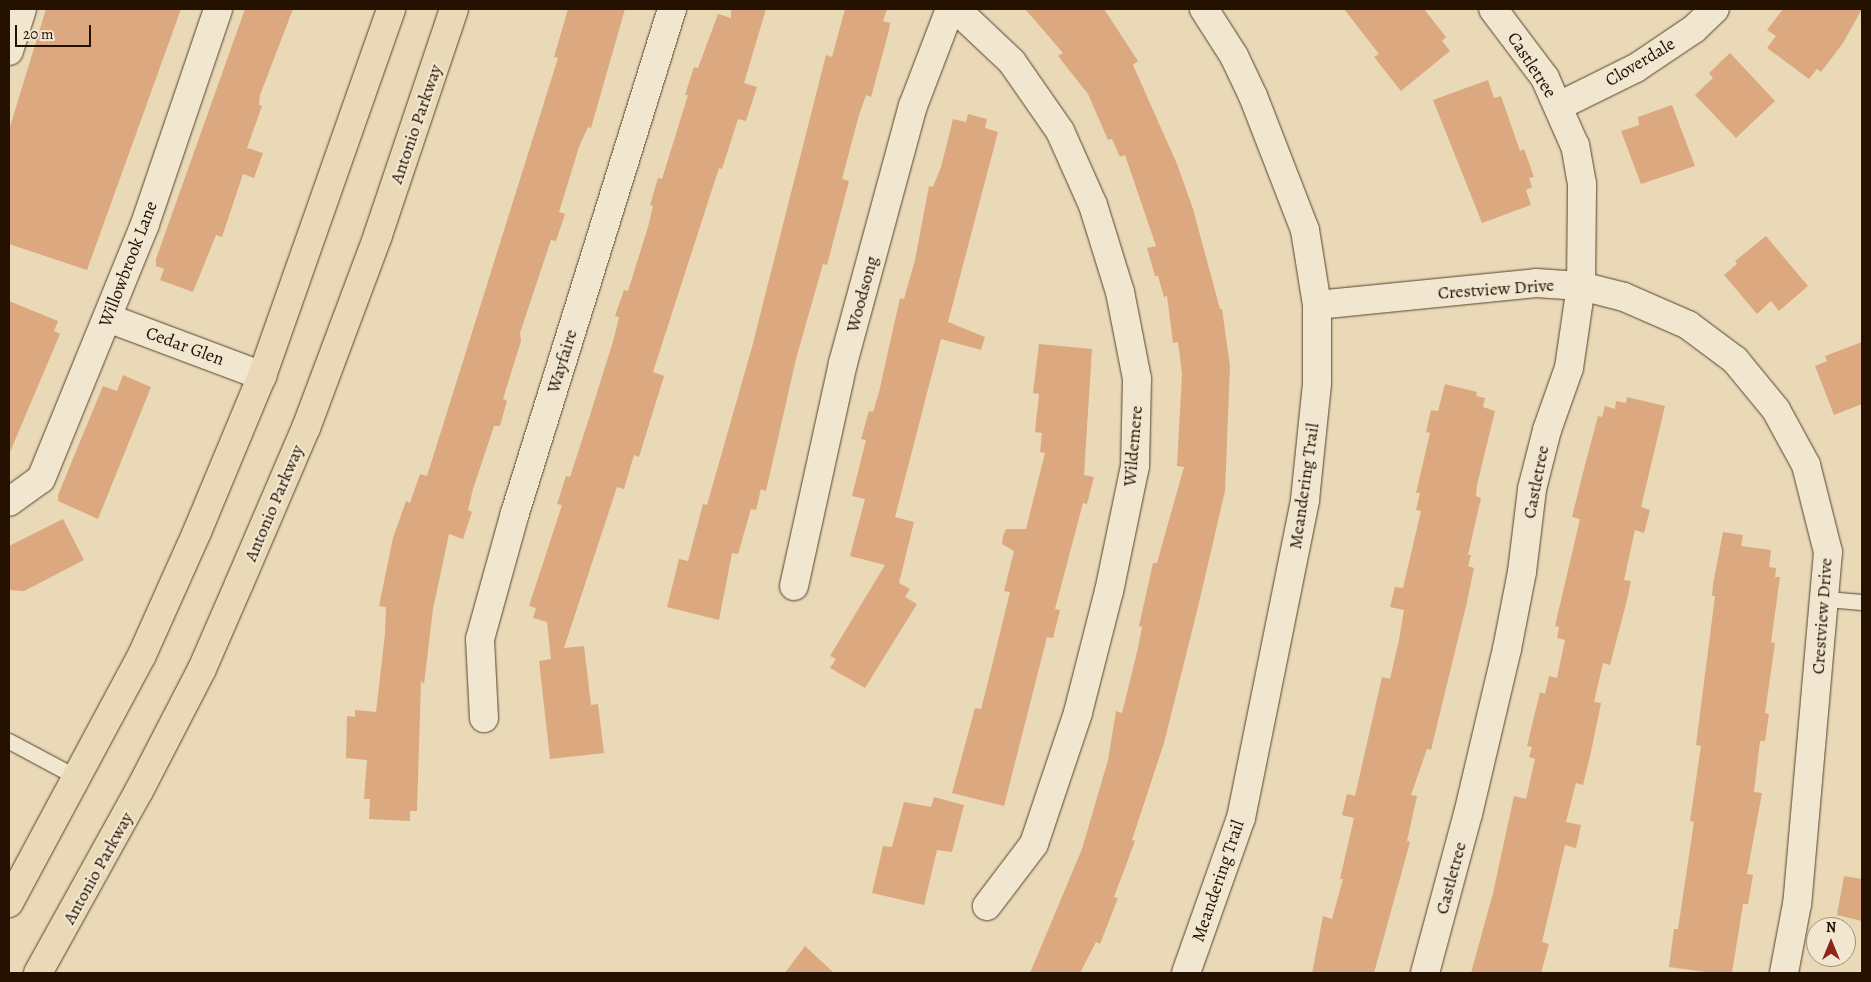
<!DOCTYPE html>
<style>
body{margin:0}
#map{position:relative;width:1871px;height:982px;overflow:hidden;background:#ead9b6;font-family:Alegreya,serif}
div>[style]{position:absolute}
[style*='--x']{left:calc(var(--x)*1px);top:calc(var(--y)*1px);width:calc(var(--w)*1px);rotate:calc(var(--a)*1deg)}
.building>*{inset:0;background:#dba880}
.roads{filter:drop-shadow(0 0 1px #56432e) drop-shadow(0 0 1px #56432e)}
.service>*{height:15px;margin:-7.5px;padding:0 7.5px;transform-origin:7.5px;border-radius:7.5px;background:#f1e6d0}
.minor>*{height:28px;margin:-14px;padding:0 14px;transform-origin:14px;border-radius:14px;background:#f1e6d0}
.tertiary>*{height:28px;margin:-14px;padding:0 14px;transform-origin:14px;border-radius:14px;background:#f1e6d0}
.primary>*{height:28px;margin:-14px;padding:0 14px;transform-origin:14px;border-radius:14px;background:#ead9b6}
span{translate:-50% -50%;white-space:nowrap;text-align:center;line-height:1.15;-webkit-text-stroke:4.5px #f1e6d0;paint-order:stroke}
.street-label{font-size:18px;color:#241100}
.frame{position:absolute;inset:0;border:10px solid #241100;pointer-events:none}
.north{position:absolute;left:1806px;top:917px;width:50px;height:50px;box-sizing:border-box;background:#f1e6d0;border:1px solid #9f917d;border-radius:50%;rotate:0deg;font-size:14px;font-weight:700;line-height:20px;text-align:center;color:#241100}
.north::after{content:'';display:block;margin:auto;width:18px;height:22px;background:#8f2418;clip-path:polygon(50% 0,100% 100%,50% 72%,0 100%)}
.scale{position:absolute;left:15px;top:25px;width:76px;height:22px;box-sizing:border-box;border:2px solid #241100;border-top:0;padding-left:6px;font-size:15px;line-height:18px;white-space:nowrap;color:#241100;-webkit-text-stroke:4px #f1e6d0;paint-order:stroke}
</style>
<div id="map">
<div class="building">
<div style="clip-path:polygon(46px 9px,181px 9px,87px 270px,9px 244px,9px 130px)"></div>
<div style="clip-path:polygon(245px 9px,293px 9px,260px 95px,259px 105px,262px 106px,247px 148px,263px 153px,254px 178px,243px 174px,222px 237px,216px 235px,193px 292px,160px 280px,164px 269px,156px 266px,156px 259px)"></div>
<div style="clip-path:polygon(568px 9px,625px 9px,591px 128px,588px 127px,579px 147px,559px 212px,565px 214px,556px 241px,551px 240px,520px 333px,521px 341px,503px 399px,507px 401px,500px 426px,494px 426px,473px 489px,468px 510px,472px 512px,463px 539px,449px 534px,433px 609px,424px 684px,421px 681px,417px 811px,410px 811px,410px 821px,369px 819px,370px 799px,364px 799px,367px 760px,346px 758px,347px 716px,355px 717px,355px 710px,376px 712px,385px 634px,386px 607px,379px 606px,393px 538px,406px 501px,410px 503px,420px 474px,427px 476px,558px 58px,554px 57px)"></div>
<div style="clip-path:polygon(731px 9px,766px 9px,744px 83px,757px 87px,746px 121px,738px 119px,722px 169px,719px 168px,653px 372px,664px 376px,639px 457px,634px 455px,624px 489px,617px 487px,564px 648px,584px 646px,591px 705px,598px 704px,604px 753px,550px 759px,539px 661px,551px 659px,547px 622px,533px 618px,536px 608px,529px 606px,562px 505px,557px 504px,566px 476px,570px 477px,591px 412px,614px 338px,619px 317px,615px 316px,624px 290px,628px 291px,648px 227px,653px 206px,650px 205px,658px 178px,662px 179px,688px 95px,685px 95px,694px 67px,698px 68px,718px 14px,731px 18px)"></div>
<div style="clip-path:polygon(845px 9px,887px 9px,883px 21px,890px 23px,889px 30px,871px 97px,866px 95px,859px 115px,842px 179px,849px 181px,827px 265px,823px 264px,796px 359px,766px 491px,761px 489px,756px 510px,751px 509px,738px 554px,732px 553px,719px 620px,667px 607px,679px 559px,688px 561px,703px 504px,707px 505px,752px 347px,826px 55px,832px 57px)"></div>
<div style="clip-path:polygon(1025px 9px,1104px 9px,1138px 61px,1133px 65px,1177px 164px,1193px 209px,1220px 309px,1222px 309px,1230px 366px,1225px 491px,1199px 603px,1164px 743px,1132px 840px,1135px 841px,1114px 897px,1118px 898px,1100px 944px,1096px 942px,1080px 973px,1030px 973px,1082px 849px,1108px 760px,1116px 711px,1122px 713px,1138px 648px,1142px 627px,1139px 626px,1153px 563px,1157px 563px,1184px 467px,1177px 466px,1182px 374px,1178px 342px,1173px 343px,1167px 296px,1164px 297px,1158px 276px,1155px 276px,1147px 248px,1156px 246px,1125px 155px,1120px 157px,1112px 139px,1108px 140px,1088px 94px,1058px 56px,1063px 53px)"></div>
<div style="clip-path:polygon(1344px 9px,1424px 9px,1446px 37px,1442px 41px,1450px 51px,1401px 91px,1374px 57px,1379px 54px)"></div>
<div style="clip-path:polygon(1783px 9px,1862px 9px,1843px 43px,1821px 72px,1817px 69px,1809px 79px,1767px 48px,1776px 36px,1767px 30px)"></div>
<div style="clip-path:polygon(1730px 53px,1775px 101px,1736px 138px,1695px 95px,1713px 78px,1709px 73px)"></div>
<div style="clip-path:polygon(1488px 80px,1494px 98px,1501px 96px,1520px 151px,1524px 149px,1534px 177px,1529px 178px,1532px 187px,1526px 190px,1531px 205px,1482px 223px,1433px 100px)"></div>
<div style="clip-path:polygon(1672px 105px,1695px 166px,1641px 184px,1621px 131px,1639px 125px,1638px 117px)"></div>
<div style="clip-path:polygon(968px 114px,987px 119px,985px 128px,998px 132px,948px 322px,985px 337px,981px 350px,941px 339px,895px 517px,914px 522px,899px 583px,910px 589px,905px 597px,917px 604px,865px 688px,830px 668px,836px 659px,830px 656px,885px 565px,850px 556px,865px 499px,852px 496px,866px 440px,861px 439px,869px 411px,873px 412px,879px 392px,900px 298px,904px 299px,915px 260px,929px 186px,933px 187px,941px 167px,953px 119px,966px 122px)"></div>
<div style="clip-path:polygon(1766px 236px,1808px 286px,1779px 311px,1771px 301px,1757px 314px,1724px 275px,1737px 264px,1735px 261px)"></div>
<div style="clip-path:polygon(9px 301px,58px 321px,54px 331px,60px 334px,10px 452px)"></div>
<div style="clip-path:polygon(1862px 342px,1862px 404px,1834px 415px,1815px 366px,1827px 361px,1825px 356px)"></div>
<div style="clip-path:polygon(1039px 344px,1092px 349px,1084px 475px,1094px 477px,1087px 504px,1083px 503px,1055px 609px,1060px 610px,1053px 638px,1047px 637px,1004px 806px,952px 793px,975px 708px,981px 709px,986px 690px,1010px 592px,1004px 591px,1014px 551px,1002px 544px,1003px 536px,1006px 529px,1026px 529px,1045px 453px,1040px 452px,1042px 433px,1035px 432px,1039px 394px,1033px 393px)"></div>
<div style="clip-path:polygon(123px 375px,151px 387px,98px 519px,58px 501px,58px 495px,103px 386px,117px 391px)"></div>
<div style="clip-path:polygon(1445px 384px,1477px 392px,1476px 396px,1485px 398px,1483px 407px,1495px 411px,1477px 485px,1476px 496px,1481px 498px,1468px 555px,1471px 555px,1468px 566px,1474px 568px,1467px 602px,1431px 750px,1427px 749px,1411px 795px,1417px 796px,1407px 841px,1410px 842px,1374px 973px,1312px 973px,1323px 916px,1332px 919px,1343px 879px,1340px 879px,1354px 818px,1342px 815px,1347px 794px,1355px 796px,1382px 677px,1390px 679px,1399px 640px,1404px 610px,1390px 607px,1395px 587px,1403px 588px,1421px 511px,1416px 510px,1420px 493px,1416px 493px,1430px 433px,1426px 432px,1431px 410px,1438px 411px)"></div>
<div style="clip-path:polygon(1627px 397px,1665px 406px,1641px 507px,1650px 510px,1644px 533px,1635px 530px,1624px 580px,1631px 581px,1626px 604px,1610px 665px,1603px 663px,1594px 702px,1601px 703px,1591px 752px,1583px 785px,1576px 783px,1566px 822px,1581px 825px,1576px 848px,1565px 845px,1542px 942px,1549px 944px,1541px 973px,1471px 973px,1493px 893px,1514px 796px,1526px 799px,1535px 759px,1529px 757px,1532px 747px,1527px 746px,1540px 692px,1545px 694px,1549px 676px,1557px 678px,1565px 640px,1557px 638px,1559px 627px,1555px 626px,1580px 519px,1572px 517px,1585px 465px,1598px 416px,1602px 417px,1605px 406px,1615px 409px,1616px 401px,1626px 403px)"></div>
<div style="clip-path:polygon(63px 519px,84px 560px,24px 591px,9px 590px,9px 546px)"></div>
<div style="clip-path:polygon(1723px 532px,1743px 535px,1741px 546px,1771px 550px,1769px 567px,1776px 568px,1775px 577px,1780px 577px,1771px 642px,1775px 643px,1765px 713px,1769px 714px,1765px 741px,1760px 741px,1754px 792px,1762px 793px,1747px 874px,1753px 875px,1748px 904px,1743px 904px,1732px 973px,1712px 973px,1669px 967px,1674px 929px,1678px 929px,1694px 822px,1690px 821px,1701px 746px,1696px 745px,1715px 596px,1712px 596px,1713px 584px)"></div>
<div style="clip-path:polygon(934px 797px,964px 805px,952px 852px,937px 850px,924px 905px,872px 893px,883px 846px,892px 847px,904px 802px,931px 807px)"></div>
<div style="clip-path:polygon(1844px 876px,1862px 879px,1862px 921px,1837px 915px)"></div>
<div style="clip-path:polygon(805px 946px,834px 973px,785px 973px)"></div>
</div>
<div class="roads">
<div class="service">
<div style="--x:1826;--y:599;--w:36;--a:5"></div>
<div style="--x:9;--y:741;--w:76;--a:28.2"></div>
</div>
<div class="minor">
<div style="--x:956;--y:9;--w:77;--a:43.4"></div>
<div style="--x:1012;--y:62;--w:84;--a:55.2"></div>
<div style="--x:1060;--y:131;--w:81;--a:66"></div>
<div style="--x:1093;--y:205;--w:91;--a:72.8"></div>
<div style="--x:1120;--y:292;--w:89;--a:78.9"></div>
<div style="--x:1137;--y:379;--w:87;--a:91.3"></div>
<div style="--x:1135;--y:466;--w:128;--a:101.7"></div>
<div style="--x:1109;--y:591;--w:126;--a:104.3"></div>
<div style="--x:1078;--y:713;--w:138;--a:108.6"></div>
<div style="--x:1034;--y:844;--w:78;--a:127.2"></div>
<div style="--x:9;--y:51;--w:44;--a:-72.8"></div>
<div style="--x:1559;--y:106;--w:86;--a:-26.3"></div>
<div style="--x:1636;--y:68;--w:70;--a:-33.9"></div>
<div style="--x:1694;--y:29;--w:29;--a:-44"></div>
<div style="--x:1317;--y:305;--w:220;--a:-5.7"></div>
<div style="--x:1536;--y:283;--w:45;--a:3.8"></div>
<div style="--x:1581;--y:286;--w:44;--a:14.3"></div>
<div style="--x:1624;--y:297;--w:70;--a:23.6"></div>
<div style="--x:1688;--y:325;--w:59;--a:36.7"></div>
<div style="--x:1735;--y:360;--w:65;--a:50.6"></div>
<div style="--x:1776;--y:410;--w:63;--a:61.4"></div>
<div style="--x:1806;--y:465;--w:90;--a:75.8"></div>
<div style="--x:1828;--y:552;--w:353;--a:95"></div>
<div style="--x:1797;--y:904;--w:70;--a:100.7"></div>
<div style="--x:108;--y:318;--w:165;--a:20.6"></div>
<div style="--x:9;--y:502;--w:39;--a:-36"></div>
<div style="--x:41;--y:479;--w:275;--a:-67.8"></div>
<div style="--x:145;--y:224;--w:227;--a:-71.2"></div>
<div style="--x:794;--y:586;--w:228;--a:-77.6"></div>
<div style="--x:843;--y:363;--w:266;--a:-74.8"></div>
<div style="--x:913;--y:106;--w:104;--a:-69.1"></div>
<div style="--x:484;--y:718;--w:79;--a:-92.9"></div>
<div style="--x:480;--y:639;--w:131;--a:-74.5"></div>
<div style="--x:515;--y:513;--w:528;--a:-72.7"></div>
<div style="--x:1425;--y:973;--w:165;--a:-74.9"></div>
<div style="--x:1468;--y:814;--w:170;--a:-76.7"></div>
<div style="--x:1507;--y:649;--w:78;--a:-79"></div>
<div style="--x:1522;--y:572;--w:84;--a:-83.1"></div>
<div style="--x:1532;--y:489;--w:61;--a:-75.7"></div>
<div style="--x:1547;--y:430;--w:66;--a:-70.5"></div>
<div style="--x:1569;--y:368;--w:83;--a:-81.7"></div>
<div style="--x:1581;--y:286;--w:102;--a:-89.4"></div>
<div style="--x:1582;--y:184;--w:39;--a:-100"></div>
<div style="--x:1575;--y:146;--w:74;--a:-113.8"></div>
<div style="--x:1545;--y:78;--w:86;--a:-127"></div>
</div>
<div class="tertiary">
<div style="--x:1186;--y:973;--w:164;--a:-70.5"></div>
<div style="--x:1241;--y:818;--w:324;--a:-78.6"></div>
<div style="--x:1305;--y:500;--w:118;--a:-84.1"></div>
<div style="--x:1317;--y:383;--w:78;--a:-90"></div>
<div style="--x:1317;--y:305;--w:76;--a:-99.1"></div>
<div style="--x:1305;--y:230;--w:144;--a:-111.2"></div>
<div style="--x:1253;--y:96;--w:44;--a:-115.4"></div>
<div style="--x:1234;--y:56;--w:56;--a:-122.6"></div>
</div>
<div class="primary">
<div style="--x:9;--y:903;--w:281;--a:-61.8"></div>
<div style="--x:142;--y:655;--w:135;--a:-65.9"></div>
<div style="--x:197;--y:532;--w:169;--a:-67.4"></div>
<div style="--x:262;--y:376;--w:389;--a:-70.6"></div>
<div style="--x:38;--y:973;--w:208;--a:-61"></div>
<div style="--x:139;--y:791;--w:137;--a:-62.7"></div>
<div style="--x:202;--y:669;--w:93;--a:-66.5"></div>
<div style="--x:239;--y:584;--w:170;--a:-66.8"></div>
<div style="--x:306;--y:428;--w:206;--a:-69.5"></div>
<div style="--x:378;--y:235;--w:238;--a:-71.4"></div>
</div>
</div>
<div class="street-label">
<span style="left:1640px;top:62px;rotate:-31deg">Cloverdale</span>
<span style="left:1532px;top:65px;rotate:57deg">Castletree</span>
<span style="left:416px;top:124px;rotate:-71deg">Antonio Parkway</span>
<span style="left:128px;top:264px;rotate:-69deg">Willowbrook Lane</span>
<span style="left:1496px;top:289px;rotate:-4deg">Crestview Drive</span>
<span style="left:862px;top:294px;rotate:-75deg">Woodsong</span>
<span style="left:185px;top:346px;rotate:20deg">Cedar Glen</span>
<span style="left:562px;top:361px;rotate:-73deg">Wayfaire</span>
<span style="left:1133px;top:446px;rotate:-85deg">Wildemere</span>
<span style="left:1536px;top:482px;rotate:-79deg">Castletree</span>
<span style="left:1304px;top:486px;rotate:-82deg">Meandering Trail</span>
<span style="left:274px;top:503px;rotate:-67deg">Antonio Parkway</span>
<span style="left:1822px;top:616px;rotate:-86deg">Crestview Drive</span>
<span style="left:98px;top:868px;rotate:-61deg">Antonio Parkway</span>
<span style="left:1451px;top:878px;rotate:-75deg">Castletree</span>
<span style="left:1218px;top:881px;rotate:-71deg">Meandering Trail</span>
</div>
<div class="frame"></div>
<div class="north">N</div>
<div class="scale">20 m</div>
</div>
